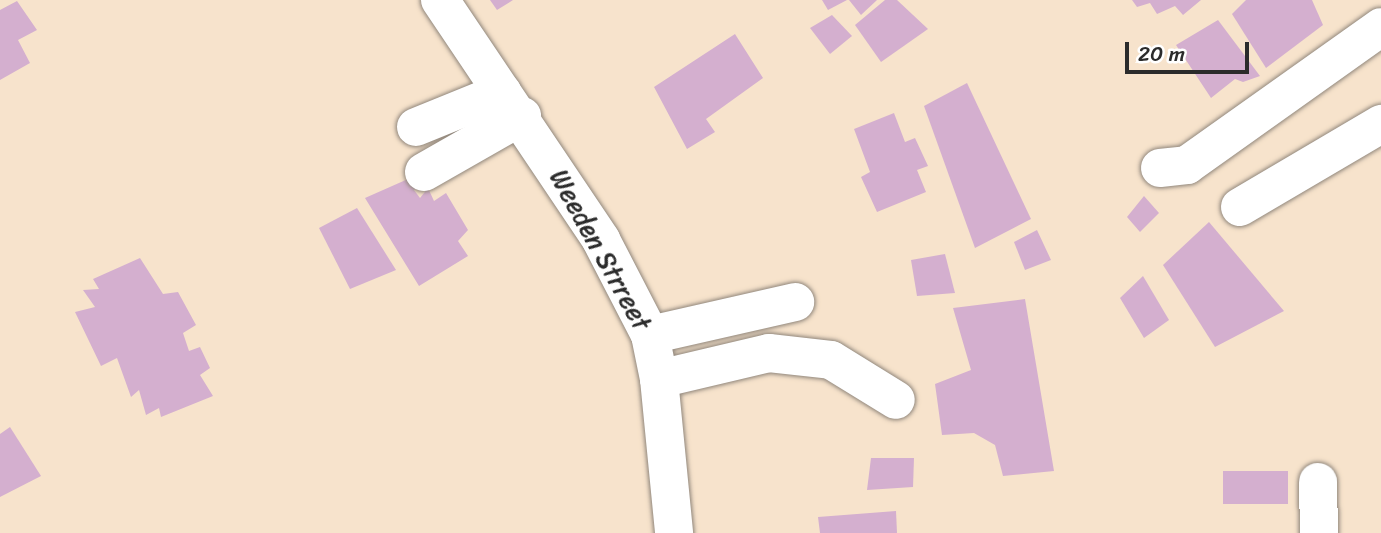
<!DOCTYPE html>
<style>
body{margin:0}
#map{position:relative;width:1381px;height:533px;overflow:hidden;background:#f7e3cc;font-family:Sriracha,sans-serif}
div>[style]{position:absolute}
[style*='--x']{left:calc(var(--x)*1px);top:calc(var(--y)*1px);width:calc(var(--w)*1px);rotate:calc(var(--a)*1deg)}
.building>*{inset:0;background:#d4afcf;transform-origin:0 0}
.roads{filter:drop-shadow(0 0 2px #91877c) drop-shadow(0 0 2px #91877c)}
.minor>*{height:38px;margin:-19px;padding:0 19px;transform-origin:19px;border-radius:19px;background:#fff}
span{translate:-50% -50%;white-space:nowrap;text-align:center;line-height:1.15;-webkit-text-stroke:6px #fff;paint-order:stroke}
.street-label{font-size:26px;color:#2b2b2b}
.scale{position:absolute;left:1125px;top:42px;width:124px;height:32px;box-sizing:border-box;border:4px solid #2b2b2b;border-top:0;padding-left:9px;font-size:21px;line-height:24px;white-space:nowrap;color:#2b2b2b;-webkit-text-stroke:5px #fff;paint-order:stroke}
</style>
<div id="map">
<div class="building">
<div style="clip-path:polygon(490px 0,513px 0,497px 10px)"></div>
<div style="clip-path:polygon(822px 0,847px 0,828px 10px)"></div>
<div style="clip-path:polygon(849px 0,877px 0,861px 15px)"></div>
<div style="clip-path:polygon(885px 0,897px 0,928px 29px,881px 62px,855px 25px)"></div>
<div style="clip-path:polygon(1132px 0,1201px 0,1183px 15px,1175px 6px,1157px 14px,1150px 3px,1137px 7px)"></div>
<div style="clip-path:polygon(1246px 0,1312px 0,1323px 25px,1266px 68px,1232px 14px)"></div>
<div style="clip-path:polygon(17px 1px,37px 30px,18px 40px,30px 63px,0 80px,0 10px)"></div>
<div style="clip-path:polygon(832px 15px,852px 36px,830px 54px,810px 28px)"></div>
<div style="clip-path:polygon(1218px 20px,1260px 76px,1243px 82px,1235px 79px,1211px 98px,1176px 45px)"></div>
<div style="clip-path:polygon(735px 34px,763px 78px,706px 119px,715px 132px,687px 149px,654px 87px)"></div>
<div style="clip-path:polygon(967px 83px,1031px 219px,975px 248px,924px 106px)"></div>
<div style="clip-path:polygon(894px 113px,905px 142px,915px 138px,928px 166px,917px 170px,926px 192px,877px 212px,861px 177px,870px 172px,854px 129px)"></div>
<div style="clip-path:polygon(417px 175px,422px 184px,414px 190px,420px 198px,428px 188px,434px 201px,446px 193px,468px 230px,458px 241px,468px 256px,419px 286px,365px 198px)"></div>
<div style="clip-path:polygon(1144px 196px,1159px 213px,1140px 232px,1127px 217px)"></div>
<div style="clip-path:polygon(357px 208px,396px 270px,350px 289px,319px 228px)"></div>
<div style="clip-path:polygon(1209px 222px,1284px 311px,1215px 347px,1163px 265px)"></div>
<div style="clip-path:polygon(1037px 230px,1051px 260px,1025px 270px,1014px 242px)"></div>
<div style="clip-path:polygon(945px 254px,955px 293px,917px 296px,911px 260px)"></div>
<div style="clip-path:polygon(140px 258px,163px 294px,178px 292px,196px 325px,183px 333px,189px 351px,200px 347px,210px 368px,200px 375px,213px 396px,161px 417px,159px 408px,146px 415px,139px 390px,131px 397px,117px 358px,101px 366px,75px 312px,95px 307px,83px 290px,99px 289px,93px 279px)"></div>
<div style="clip-path:polygon(1143px 276px,1169px 320px,1144px 338px,1120px 298px)"></div>
<div style="clip-path:polygon(1025px 299px,1054px 471px,1003px 476px,995px 445px,974px 433px,942px 435px,935px 384px,971px 370px,953px 308px)"></div>
<div style="clip-path:polygon(10px 427px,41px 476px,0 497px,0 434px)"></div>
<div style="clip-path:polygon(871px 458px,914px 458px,913px 487px,867px 490px)"></div>
<div style="left:1223px;top:471px;width:65px;height:33px"></div>
<div style="clip-path:polygon(896px 511px,897px 533px,820px 533px,818px 517px)"></div>
</div>
<div class="roads">
<div class="minor">
<div style="--x:440;--y:0;--w:289;--a:56.1"></div>
<div style="--x:601;--y:240;--w:107;--a:62.7"></div>
<div style="--x:650;--y:335;--w:45;--a:78.4"></div>
<div style="--x:659;--y:379;--w:155;--a:84.4"></div>
<div style="--x:416;--y:127;--w:93;--a:-22.1"></div>
<div style="--x:1160;--y:168;--w:27;--a:-6"></div>
<div style="--x:1187;--y:165;--w:238;--a:-35.4"></div>
<div style="--x:424;--y:172;--w:113;--a:-29.7"></div>
<div style="--x:1240;--y:207;--w:164;--a:-30.5"></div>
<div style="--x:650;--y:335;--w:149;--a:-12.8"></div>
<div style="--x:659;--y:379;--w:113;--a:-13.3"></div>
<div style="--x:769;--y:353;--w:62;--a:6.4"></div>
<div style="--x:831;--y:360;--w:76;--a:31.6"></div>
<div style="--x:1318;--y:482;--w:51;--a:88.9"></div>
</div>
</div>
<div class="street-label">
<span style="left:600px;top:250px;rotate:61deg">Weeden Strreet</span>
</div>
<div class="scale">20 m</div>
</div>
